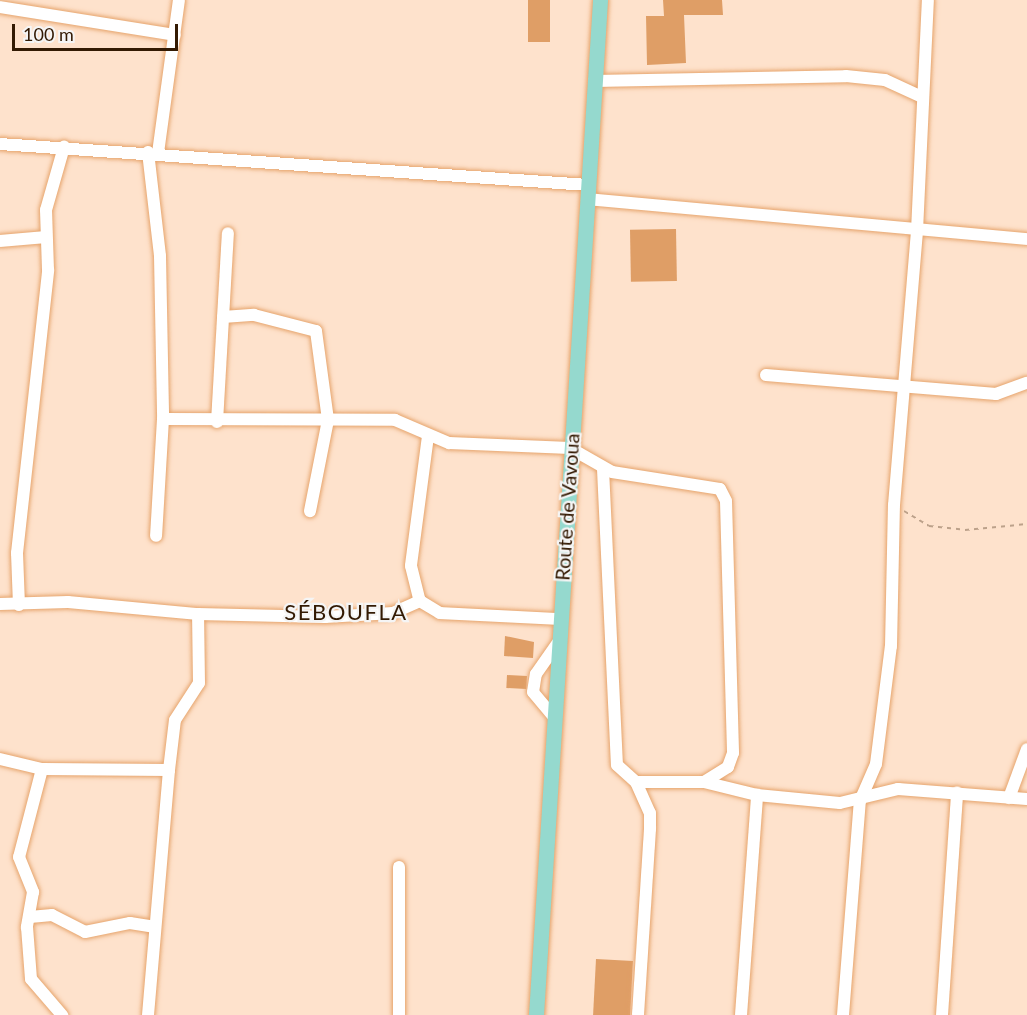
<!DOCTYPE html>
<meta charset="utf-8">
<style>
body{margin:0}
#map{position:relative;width:1027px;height:1015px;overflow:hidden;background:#fee2cc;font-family:Lato,sans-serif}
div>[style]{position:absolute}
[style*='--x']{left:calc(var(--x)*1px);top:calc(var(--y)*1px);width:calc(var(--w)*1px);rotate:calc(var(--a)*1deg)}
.building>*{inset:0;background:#df9e66;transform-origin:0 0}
.path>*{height:2px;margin-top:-1px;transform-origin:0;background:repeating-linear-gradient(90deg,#bca18a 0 4.5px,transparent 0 9px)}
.roads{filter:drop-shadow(0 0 2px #e6a46c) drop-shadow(0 0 2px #e6a46c)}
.minor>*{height:12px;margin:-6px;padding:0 6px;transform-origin:6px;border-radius:6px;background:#fff}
.major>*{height:15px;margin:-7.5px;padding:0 7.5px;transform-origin:7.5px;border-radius:7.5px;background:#95d9ce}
span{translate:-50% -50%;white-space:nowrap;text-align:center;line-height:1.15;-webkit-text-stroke:4.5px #f5f5f5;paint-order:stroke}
.street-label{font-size:20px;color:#331a03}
.quarter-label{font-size:22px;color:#331a03;letter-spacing:1.5px}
.scale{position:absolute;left:12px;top:24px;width:166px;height:27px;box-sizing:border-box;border:3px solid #331a03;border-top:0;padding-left:8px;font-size:18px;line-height:21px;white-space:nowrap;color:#331a03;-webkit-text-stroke:4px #f5f5f5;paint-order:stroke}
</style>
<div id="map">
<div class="building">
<div style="left:528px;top:0;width:22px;height:42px"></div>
<div style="clip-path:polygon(663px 0,722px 0,723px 15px,684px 15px,686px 63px,647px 65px,646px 16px,664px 16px)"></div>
<div style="left:676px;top:229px;width:52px;height:46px;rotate:89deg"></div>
<div style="clip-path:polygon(505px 636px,534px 642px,533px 658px,504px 656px)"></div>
<div style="left:507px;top:675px;width:20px;height:13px;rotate:3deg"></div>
<div style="left:596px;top:959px;width:37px;height:56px;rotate:3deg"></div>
</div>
<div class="path">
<div style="--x:904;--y:511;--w:29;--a:31"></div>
<div style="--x:929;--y:526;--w:36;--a:6"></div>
<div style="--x:965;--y:530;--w:62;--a:-5.5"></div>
</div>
<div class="roads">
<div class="minor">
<div style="--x:0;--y:7;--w:177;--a:9.1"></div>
<div style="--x:594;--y:81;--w:252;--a:-1.1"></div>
<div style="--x:846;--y:76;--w:39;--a:6"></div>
<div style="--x:885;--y:80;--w:41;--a:24.7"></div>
<div style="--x:0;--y:144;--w:589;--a:3.99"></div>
<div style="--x:148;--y:152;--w:105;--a:83.4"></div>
<div style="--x:160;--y:256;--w:163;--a:88.9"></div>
<div style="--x:163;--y:419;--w:117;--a:93.4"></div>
<div style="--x:158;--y:153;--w:154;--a:-82.2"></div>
<div style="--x:587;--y:199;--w:442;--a:5.2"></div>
<div style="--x:0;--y:241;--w:46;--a:-5"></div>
<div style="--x:223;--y:317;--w:31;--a:-4"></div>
<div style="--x:254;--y:315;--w:64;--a:14.5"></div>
<div style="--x:316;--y:331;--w:90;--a:82.3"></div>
<div style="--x:328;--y:420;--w:93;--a:101.2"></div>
<div style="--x:766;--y:375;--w:231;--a:4.7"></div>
<div style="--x:996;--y:394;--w:33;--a:-20"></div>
<div style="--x:163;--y:419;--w:232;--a:0.2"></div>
<div style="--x:395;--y:420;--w:59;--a:23.1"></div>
<div style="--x:449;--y:443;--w:121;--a:2.4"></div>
<div style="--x:570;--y:448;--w:48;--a:29.7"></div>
<div style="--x:612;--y:472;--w:109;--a:8.9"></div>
<div style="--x:720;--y:489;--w:13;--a:63"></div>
<div style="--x:726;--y:501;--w:252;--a:88.4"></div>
<div style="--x:733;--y:753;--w:15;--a:110"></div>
<div style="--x:728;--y:767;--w:28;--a:148"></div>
<div style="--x:217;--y:422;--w:189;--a:-86.7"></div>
<div style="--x:428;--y:436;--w:131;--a:97.5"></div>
<div style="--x:411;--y:566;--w:36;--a:76"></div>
<div style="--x:420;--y:601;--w:23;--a:31"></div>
<div style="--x:440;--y:613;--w:120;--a:2.9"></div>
<div style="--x:603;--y:469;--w:296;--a:87.3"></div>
<div style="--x:617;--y:765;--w:25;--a:42"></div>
<div style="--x:636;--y:782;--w:68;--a:0"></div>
<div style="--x:704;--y:782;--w:55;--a:13.8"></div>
<div style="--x:757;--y:795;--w:83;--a:5.5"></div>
<div style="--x:840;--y:803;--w:60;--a:-13.6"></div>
<div style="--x:898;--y:789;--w:129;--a:4.4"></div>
<div style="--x:0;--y:604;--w:68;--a:-1.7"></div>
<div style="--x:68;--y:602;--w:131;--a:5.3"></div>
<div style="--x:198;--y:614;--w:127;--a:1.4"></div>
<div style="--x:325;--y:617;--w:68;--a:-3.4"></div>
<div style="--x:393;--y:613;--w:30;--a:-24"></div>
<div style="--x:19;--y:605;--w:52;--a:-92.2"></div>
<div style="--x:17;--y:553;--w:285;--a:-83.7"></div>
<div style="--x:48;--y:270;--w:60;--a:-91.9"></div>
<div style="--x:46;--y:210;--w:66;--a:-74.1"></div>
<div style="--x:553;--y:716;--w:31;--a:-130"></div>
<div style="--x:533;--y:692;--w:18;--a:-81"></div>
<div style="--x:536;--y:674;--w:39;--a:-55"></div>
<div style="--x:0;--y:759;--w:43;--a:13.4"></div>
<div style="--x:42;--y:769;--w:127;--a:0.5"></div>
<div style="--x:42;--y:769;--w:91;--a:104.6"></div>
<div style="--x:19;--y:857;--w:38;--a:68"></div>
<div style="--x:33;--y:892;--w:36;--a:100"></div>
<div style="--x:27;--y:927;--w:52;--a:85.6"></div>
<div style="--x:31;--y:979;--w:48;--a:49.3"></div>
<div style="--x:636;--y:782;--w:34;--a:66"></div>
<div style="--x:650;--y:813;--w:16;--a:90"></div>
<div style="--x:650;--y:829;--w:186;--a:93.7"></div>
<div style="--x:1009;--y:798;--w:52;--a:-69.8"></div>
<div style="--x:399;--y:867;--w:148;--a:90"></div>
<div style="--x:30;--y:917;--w:22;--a:-5"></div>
<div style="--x:52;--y:915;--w:37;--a:27"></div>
<div style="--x:85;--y:932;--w:46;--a:-11.3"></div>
<div style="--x:130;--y:923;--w:24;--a:9"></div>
<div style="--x:148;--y:1015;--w:246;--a:-85.1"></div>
<div style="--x:169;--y:770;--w:50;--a:-83.2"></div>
<div style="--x:175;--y:720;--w:44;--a:-57"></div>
<div style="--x:199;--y:683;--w:69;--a:-90.8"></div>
<div style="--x:741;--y:1015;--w:221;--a:-85.8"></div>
<div style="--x:843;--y:1015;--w:215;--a:-85.5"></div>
<div style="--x:860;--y:801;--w:40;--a:-66.6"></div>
<div style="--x:876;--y:764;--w:119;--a:-82.8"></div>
<div style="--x:891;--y:646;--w:141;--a:-88.8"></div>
<div style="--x:894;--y:505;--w:275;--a:-85.2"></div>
<div style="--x:917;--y:231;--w:231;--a:-87.3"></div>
<div style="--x:942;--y:1015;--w:223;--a:-86.1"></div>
</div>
<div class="major">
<div style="--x:536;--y:1015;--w:1017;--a:-86.39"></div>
</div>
</div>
<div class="street-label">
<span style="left:567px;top:507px;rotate:-86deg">Route de Vavoua</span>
</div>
<div class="quarter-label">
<span style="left:346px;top:612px">SÉBOUFLA</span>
</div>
<div class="scale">100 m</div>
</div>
